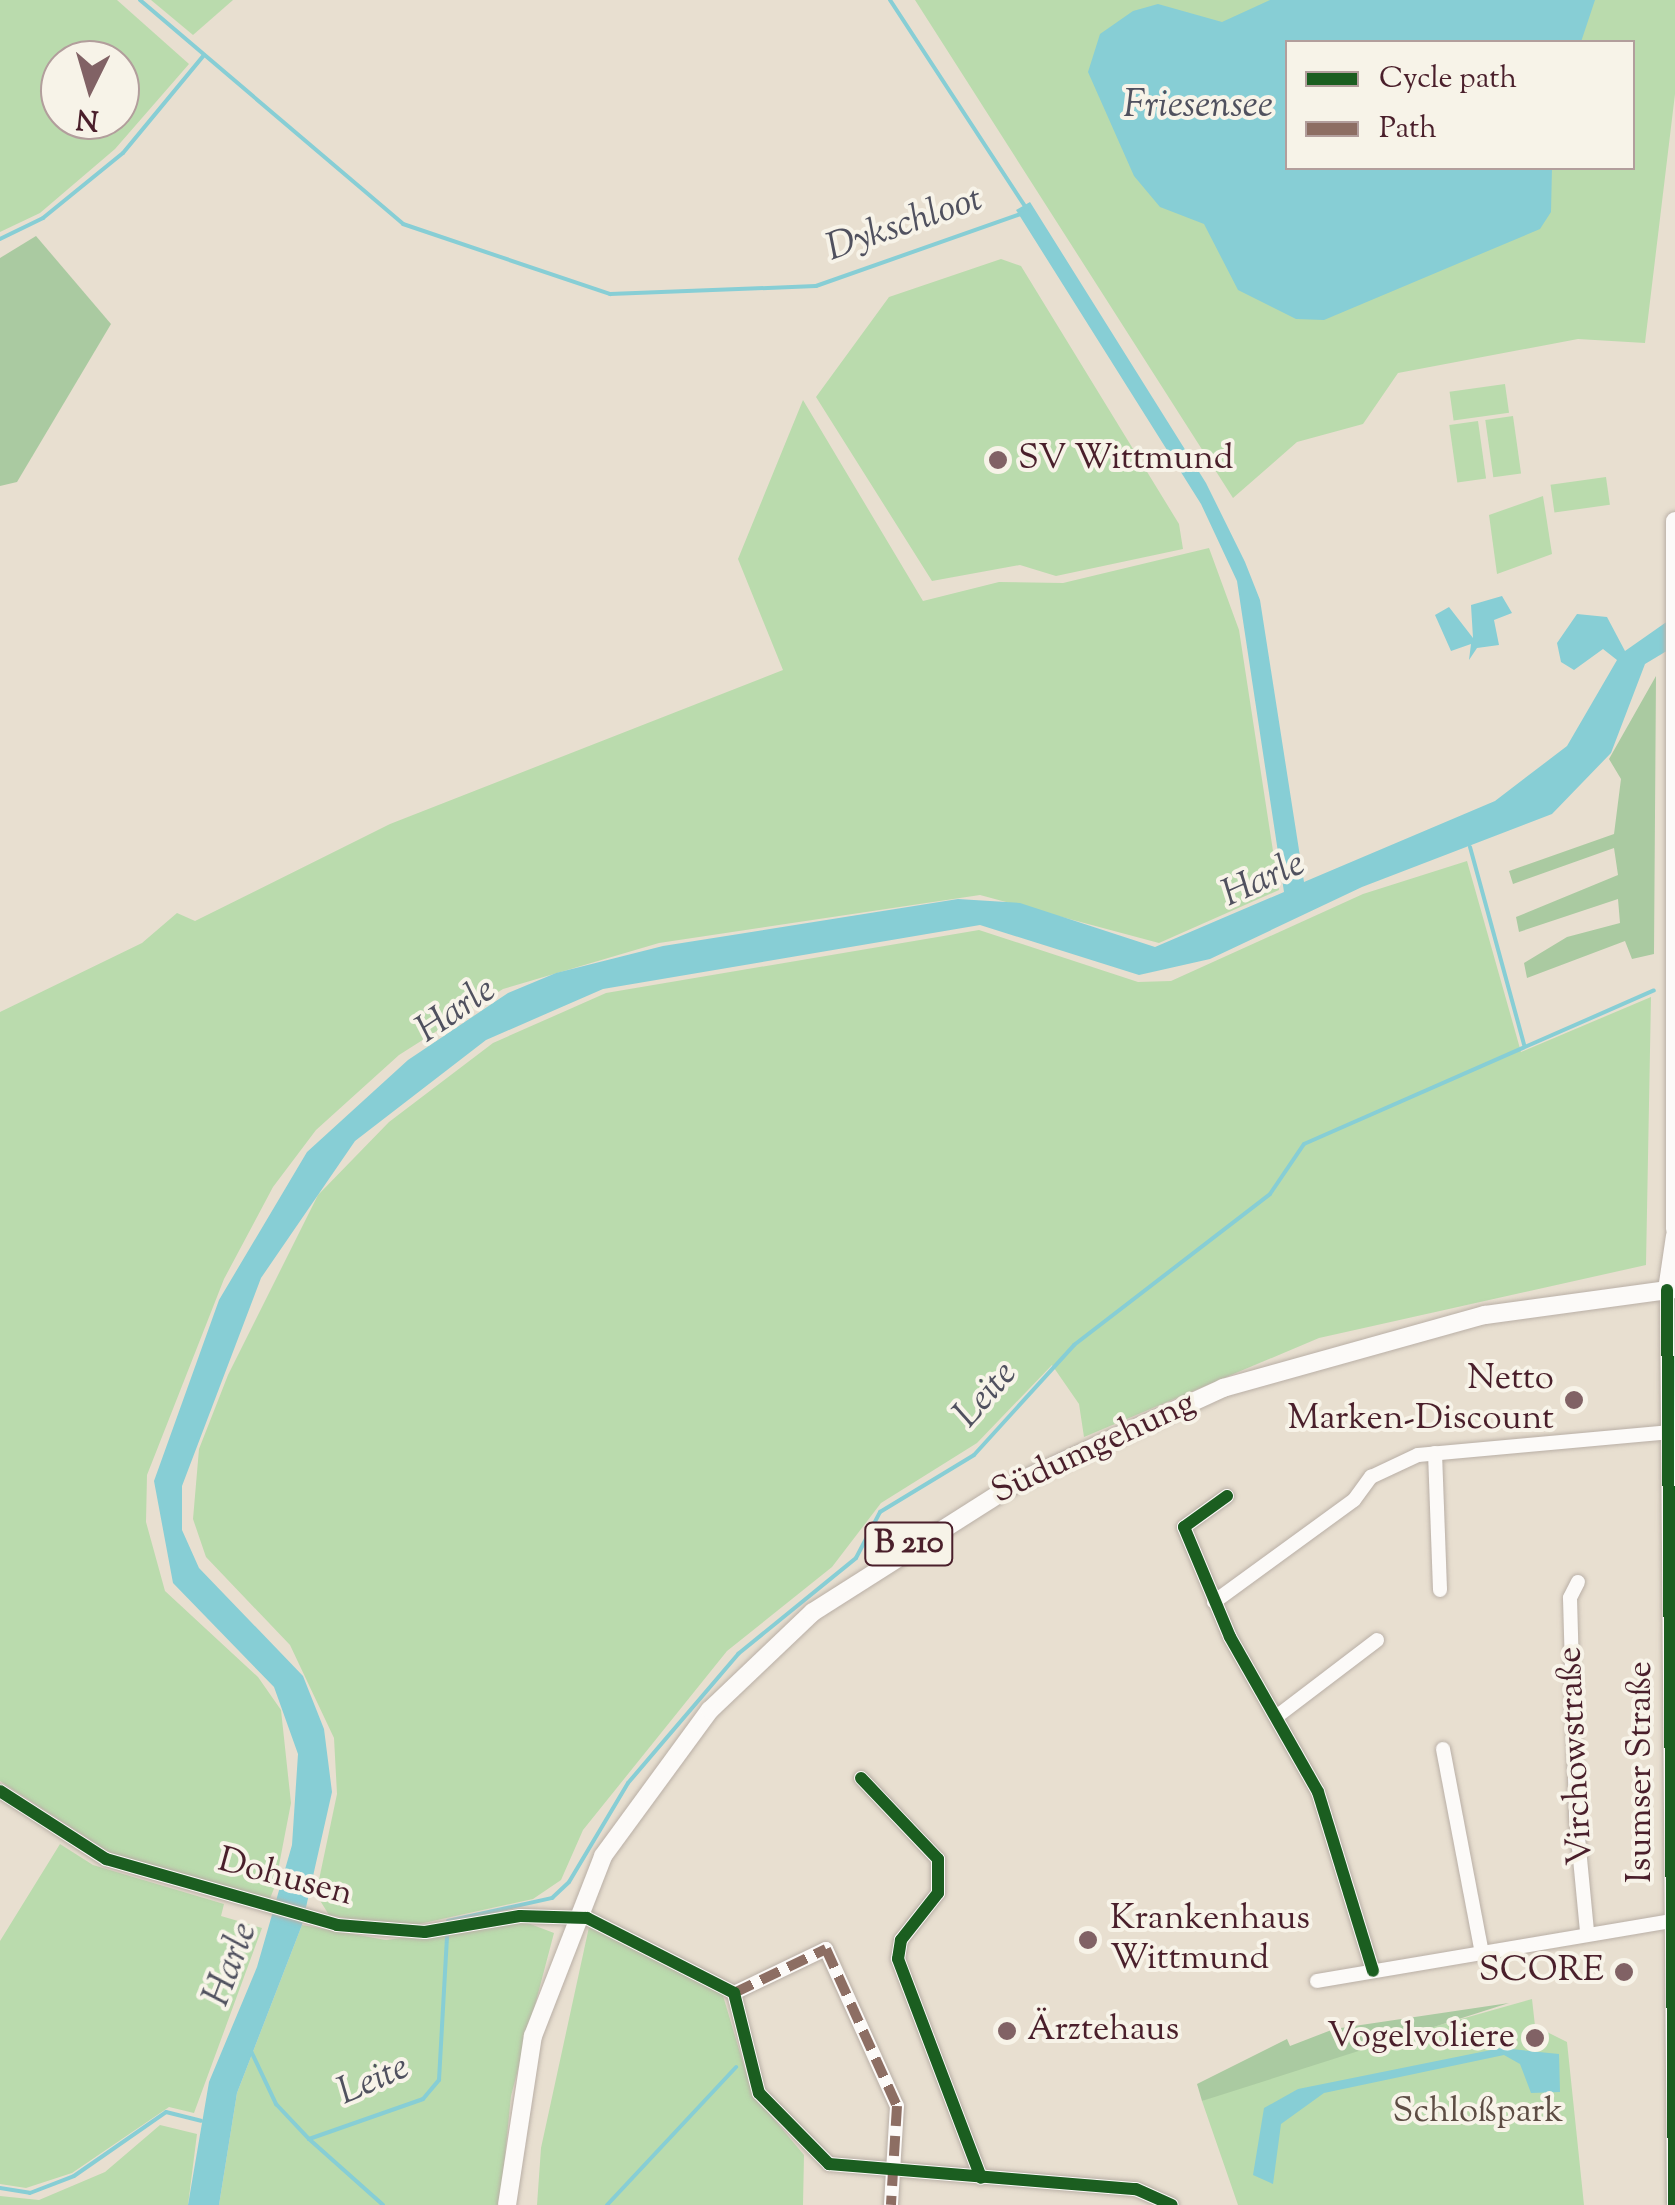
<!DOCTYPE html>
<meta charset="utf-8">
<style>
body{margin:0}
#map{position:relative;width:1675px;height:2205px;overflow:hidden;background:#e8dfd0;font-family:"Sorts Mill Goudy",serif}
div>[style]{position:absolute}
[style*='--x']{left:calc(var(--x)*1px);top:calc(var(--y)*1px);width:calc(var(--w)*1px);rotate:calc(var(--a)*1deg)}
.green>*{inset:0;background:#badbad;transform-origin:0 0}
.forest>*{inset:0;background:#aacaa1}
.water>*{inset:0;background:#87ced5}
.stream>*{height:4px;margin:-2px;padding:0 2px;transform-origin:2px;border-radius:2px;background:#87ced5}
.roads{filter:drop-shadow(0 0 2px #b9afa6) drop-shadow(0 0 2px #b9afa6)}
.minor>*{height:14px;margin:-7px;padding:0 7px;transform-origin:7px;border-radius:7px;background:#fcfaf8}
.major>*{height:18px;margin:-9px;padding:0 9px;transform-origin:9px;border-radius:9px;background:#fcfaf8}
.quiet>*{height:10px;margin-top:-5px;transform-origin:0;background:repeating-linear-gradient(90deg,#8d6e63 0 20px,transparent 0 30px)}
.cycleway>*{height:12px;margin:-6px;padding:0 6px;transform-origin:6px;border-radius:6px;background:#1b5e20}
.dots>*{width:28px;height:28px;translate:-50% -50%;box-sizing:border-box;border:5px solid #f7f3e8;border-radius:50%}
span{translate:-50% -50%;white-space:nowrap;text-align:center;line-height:1.15;-webkit-text-stroke:8px #f7f3e8;paint-order:stroke}
.shield-label span{padding:2px 8px;background:#f7f3e8;border:2px solid;border-radius:8px;-webkit-text-stroke-width:0}
.shield-label{font-size:32px;color:#4a1f2b;font-weight:700}
.poi-label{font-size:35px;color:#4a1f2b}
.left{translate:0 -50%;text-align:left}
.right{translate:-100% -50%;text-align:right}
.street-label{font-size:35px;color:#4a1f2b}
.park-label{font-size:35px;color:#5d4d44}
.water-label{font-size:38px;color:#50515f;font-style:italic}
.legend{position:absolute;left:1285px;top:40px;width:350px;height:130px;box-sizing:border-box;background:#f7f3e8;border:2px solid #b29e9c;margin:0;padding:12px 18px;list-style:none;font-size:30px;color:#4a1f2b}
.legend li{display:flex;align-items:center;gap:20px;height:50px}
.legend b{width:50px;border:2px solid #b29e9c}
.north{position:absolute;left:40px;top:40px;width:100px;height:100px;box-sizing:border-box;background:#f7f3e8;border:2px solid #b29e9c;border-radius:50%;rotate:185deg;font-size:28px;font-weight:700;line-height:40px;text-align:center;color:#4a1f2b}
.north::after{content:'';display:block;margin:auto;width:35px;height:45px;background:#816265;clip-path:polygon(50% 0,100% 100%,50% 72%,0 100%)}
</style>
<div id="map">
<div class="green">
<div style="clip-path:polygon(evenodd,0 0,117px 0,189px 64px,115px 149px,40px 213px,0 232px,0 0,60px 60px,120px 60px,120px 120px,60px 120px,60px 60px)"></div>
<div style="clip-path:polygon(151px 0,233px 0,193px 35px)"></div>
<div style="clip-path:polygon(evenodd,915px 0,1675px 0,1675px 94px,1645px 343px,1578px 339px,1398px 373px,1363px 424px,1297px 442px,1233px 498px,915px 0,1288px 42px,1632px 42px,1632px 168px,1288px 168px,1288px 42px)"></div>
<div style="clip-path:polygon(1001px 259px,1021px 266px,1179px 524px,1183px 549px,1056px 576px,1020px 565px,932px 581px,816px 397px,889px 297px)"></div>
<div style="left:1505px;top:384px;width:29px;height:56px;rotate:82deg"></div>
<div style="clip-path:polygon(803px 400px,923px 601px,999px 582px,1063px 583px,1209px 548px,1239px 630px,1279px 890px,1159px 943px,980px 895px,659px 943px,503px 989px,399px 1055px,316px 1130px,273px 1187px,224px 1279px,147px 1475px,146px 1522px,165px 1591px,258px 1677px,281px 1710px,291px 1803px,275px 1886px,269px 1901px,115px 1856px,0 1781px,0 1012px,142px 943px,177px 913px,195px 921px,390px 824px,783px 670px,738px 559px)"></div>
<div style="left:1513px;top:416px;width:58px;height:28px;rotate:82deg"></div>
<div style="left:1478px;top:421px;width:58px;height:29px;rotate:82deg"></div>
<div style="left:1606px;top:477px;width:28px;height:56px;rotate:82deg"></div>
<div style="clip-path:polygon(1543px 496px,1552px 554px,1497px 574px,1489px 515px)"></div>
<div style="clip-path:polygon(1467px 861px,1521px 1052px,1651px 997px,1646px 1265px,1319px 1338px,1084px 1437px,1079px 1404px,1052px 1365px,977px 1443px,881px 1503px,832px 1567px,727px 1651px,583px 1830px,561px 1880px,533px 1899px,401px 1928px,329px 1915px,316px 1894px,337px 1794px,334px 1738px,290px 1645px,206px 1557px,193px 1519px,199px 1449px,228px 1375px,318px 1195px,389px 1122px,493px 1043px,606px 993px,979px 930px,1138px 982px,1171px 981px,1363px 894px)"></div>
<div style="clip-path:polygon(60px 1844px,93px 1865px,224px 1904px,221px 1916px,262px 1928px,194px 2113px,169px 2107px,72px 2173px,26px 2188px,0 2184px,0 1941px)"></div>
<div style="clip-path:polygon(525px 1922px,554px 1933px,511px 2096px,500px 2205px,219px 2205px,237px 2093px,302px 1925px,386px 1940px)"></div>
<div style="clip-path:polygon(589px 1927px,721px 1989px,752px 2093px,804px 2155px,803px 2205px,537px 2205px,541px 2148px)"></div>
<div style="clip-path:polygon(1532px 1999px,1535px 2026px,1567px 2042px,1584px 2205px,1238px 2205px,1202px 2101px,1266px 2074px)"></div>
<div style="clip-path:polygon(160px 2125px,197px 2134px,188px 2205px,0 2205px,0 2196px,39px 2200px,105px 2172px)"></div>
</div>
<div class="forest">
<div style="clip-path:polygon(36px 236px,111px 324px,17px 482px,0 486px,0 258px)"></div>
<div style="clip-path:polygon(1656px 676px,1654px 954px,1632px 959px,1625px 941px,1527px 978px,1524px 963px,1567px 937px,1620px 923px,1618px 899px,1519px 932px,1516px 917px,1618px 875px,1614px 848px,1513px 884px,1509px 871px,1614px 834px,1621px 779px,1609px 759px)"></div>
<div style="clip-path:polygon(1509px 2003px,1202px 2101px,1197px 2084px,1287px 2039px,1290px 2046px,1334px 2029px)"></div>
</div>
<div class="water">
<div style="clip-path:polygon(1270px 0,1595px 0,1581px 42px,1288px 42px,1288px 168px,1552px 168px,1551px 212px,1540px 229px,1324px 320px,1296px 319px,1238px 290px,1204px 224px,1160px 207px,1134px 176px,1088px 72px,1100px 34px,1133px 11px,1158px 4px,1222px 22px)"></div>
<div style="clip-path:polygon(1030px 202px,1206px 483px,1245px 562px,1260px 600px,1304px 882px,1495px 801px,1567px 746px,1617px 660px,1603px 649px,1574px 670px,1561px 662px,1557px 643px,1577px 614px,1607px 617px,1625px 651px,1675px 616px,1675px 646px,1645px 664px,1611px 753px,1552px 814px,1362px 887px,1210px 959px,1139px 975px,980px 925px,603px 989px,486px 1040px,355px 1141px,261px 1278px,182px 1486px,182px 1530px,199px 1568px,303px 1676px,324px 1729px,332px 1792px,302px 1925px,237px 2093px,219px 2205px,188px 2205px,209px 2082px,257px 1967px,292px 1845px,298px 1754px,274px 1687px,173px 1583px,154px 1481px,219px 1300px,307px 1152px,408px 1060px,508px 993px,556px 973px,663px 946px,958px 899px,1020px 903px,1155px 947px,1284px 892px,1237px 581px,1201px 504px,1016px 210px)"></div>
<div style="clip-path:polygon(1502px 596px,1512px 613px,1494px 620px,1499px 645px,1477px 648px,1469px 660px,1471px 644px,1451px 651px,1435px 615px,1449px 607px,1473px 638px,1471px 605px)"></div>
<div style="clip-path:polygon(1501px 2048px,1559px 2054px,1560px 2092px,1531px 2093px,1520px 2064px,1504px 2055px,1324px 2093px,1281px 2124px,1273px 2184px,1253px 2175px,1264px 2108px,1298px 2089px)"></div>
</div>
<div class="stream">
<div style="--x:140;--y:0;--w:345;--a:40.4"></div>
<div style="--x:403;--y:224;--w:219;--a:18.7"></div>
<div style="--x:610;--y:294;--w:206;--a:-2.2"></div>
<div style="--x:816;--y:286;--w:219;--a:-19.4"></div>
<div style="--x:890;--y:0;--w:250;--a:56.8"></div>
<div style="--x:0;--y:239;--w:48;--a:-26"></div>
<div style="--x:43;--y:218;--w:103;--a:-39.1"></div>
<div style="--x:123;--y:153;--w:127;--a:-50.4"></div>
<div style="--x:1470;--y:847;--w:205;--a:74.7"></div>
<div style="--x:448;--y:1921;--w:107;--a:-12.5"></div>
<div style="--x:552;--y:1898;--w:23;--a:-43"></div>
<div style="--x:569;--y:1882;--w:115;--a:-59.2"></div>
<div style="--x:628;--y:1783;--w:170;--a:-49.5"></div>
<div style="--x:738;--y:1654;--w:152;--a:-39.1"></div>
<div style="--x:856;--y:1558;--w:52;--a:-62.4"></div>
<div style="--x:880;--y:1512;--w:110;--a:-31.2"></div>
<div style="--x:974;--y:1455;--w:149;--a:-47.7"></div>
<div style="--x:1074;--y:1345;--w:247;--a:-37.6"></div>
<div style="--x:1270;--y:1194;--w:60;--a:-55.8"></div>
<div style="--x:1304;--y:1144;--w:382;--a:-23.7"></div>
<div style="--x:251;--y:2051;--w:59;--a:64.7"></div>
<div style="--x:276;--y:2104;--w:48;--a:46.7"></div>
<div style="--x:309;--y:2139;--w:121;--a:-19.3"></div>
<div style="--x:423;--y:2099;--w:25;--a:-50"></div>
<div style="--x:439;--y:2080;--w:144;--a:-86.8"></div>
<div style="--x:309;--y:2139;--w:99;--a:41.7"></div>
<div style="--x:0;--y:2188;--w:30;--a:9"></div>
<div style="--x:30;--y:2193;--w:47;--a:-21.1"></div>
<div style="--x:74;--y:2176;--w:112;--a:-34.8"></div>
<div style="--x:166;--y:2112;--w:36;--a:14"></div>
<div style="--x:607;--y:2205;--w:189;--a:-46.9"></div>
</div>
<div class="roads">
<div class="minor">
<div style="--x:1667;--y:1290;--w:915;--a:89.56"></div>
<div style="--x:1435;--y:1453;--w:137;--a:87.9"></div>
<div style="--x:1227;--y:1496;--w:53;--a:144.2"></div>
<div style="--x:1184;--y:1527;--w:119;--a:67.3"></div>
<div style="--x:1230;--y:1637;--w:178;--a:60.4"></div>
<div style="--x:1318;--y:1792;--w:187;--a:72.9"></div>
<div style="--x:1578;--y:1582;--w:18;--a:117"></div>
<div style="--x:1570;--y:1598;--w:219;--a:88.4"></div>
<div style="--x:1576;--y:1817;--w:115;--a:84.5"></div>
<div style="--x:1214;--y:1602;--w:173;--a:-36.1"></div>
<div style="--x:1354;--y:1500;--w:29;--a:-54"></div>
<div style="--x:1371;--y:1477;--w:52;--a:-25.1"></div>
<div style="--x:1418;--y:1455;--w:254;--a:-5.2"></div>
<div style="--x:1280;--y:1714;--w:122;--a:-37.3"></div>
<div style="--x:1443;--y:1749;--w:204;--a:79.2"></div>
<div style="--x:861;--y:1778;--w:112;--a:46.5"></div>
<div style="--x:938;--y:1859;--w:34;--a:90"></div>
<div style="--x:938;--y:1893;--w:60;--a:128.2"></div>
<div style="--x:901;--y:1940;--w:19;--a:99"></div>
<div style="--x:898;--y:1959;--w:234;--a:69.2"></div>
<div style="--x:0;--y:1791;--w:126;--a:32.7"></div>
<div style="--x:106;--y:1859;--w:240;--a:15.9"></div>
<div style="--x:337;--y:1925;--w:88;--a:4.5"></div>
<div style="--x:425;--y:1932;--w:96;--a:-9.6"></div>
<div style="--x:520;--y:1916;--w:67;--a:1.7"></div>
<div style="--x:587;--y:1918;--w:165;--a:27"></div>
<div style="--x:734;--y:1993;--w:103;--a:76"></div>
<div style="--x:759;--y:2093;--w:100;--a:45.4"></div>
<div style="--x:829;--y:2164;--w:308;--a:4.7"></div>
<div style="--x:1136;--y:2189;--w:39;--a:24"></div>
<div style="--x:1317;--y:1981;--w:359;--a:-9.6"></div>
<div style="--x:734;--y:1993;--w:102;--a:-25.6"></div>
<div style="--x:826;--y:1949;--w:172;--a:65.7"></div>
<div style="--x:897;--y:2106;--w:99;--a:93.5"></div>
</div>
<div class="major">
<div style="--x:1675;--y:521;--w:708;--a:90"></div>
<div style="--x:1667;--y:1290;--w:55;--a:-81.6"></div>
<div style="--x:507;--y:2205;--w:171;--a:-81.3"></div>
<div style="--x:533;--y:2036;--w:193;--a:-68.7"></div>
<div style="--x:603;--y:1856;--w:181;--a:-53.8"></div>
<div style="--x:710;--y:1710;--w:142;--a:-43.6"></div>
<div style="--x:813;--y:1612;--w:243;--a:-32.4"></div>
<div style="--x:1018;--y:1482;--w:226;--a:-24.6"></div>
<div style="--x:1223;--y:1388;--w:272;--a:-15.6"></div>
<div style="--x:1485;--y:1315;--w:192;--a:-7.8"></div>
</div>
</div>
<div class="quiet">
<div style="--x:734;--y:1993;--w:102;--a:-25.6"></div>
<div style="--x:826;--y:1949;--w:172;--a:65.7"></div>
<div style="--x:897;--y:2106;--w:99;--a:93.5"></div>
</div>
<div class="cycleway">
<div style="--x:1667;--y:1290;--w:915;--a:89.56"></div>
<div style="--x:1227;--y:1496;--w:53;--a:144.2"></div>
<div style="--x:1184;--y:1527;--w:119;--a:67.3"></div>
<div style="--x:1230;--y:1637;--w:178;--a:60.4"></div>
<div style="--x:1318;--y:1792;--w:187;--a:72.9"></div>
<div style="--x:861;--y:1778;--w:112;--a:46.5"></div>
<div style="--x:938;--y:1859;--w:34;--a:90"></div>
<div style="--x:938;--y:1893;--w:60;--a:128.2"></div>
<div style="--x:901;--y:1940;--w:19;--a:99"></div>
<div style="--x:898;--y:1959;--w:234;--a:69.2"></div>
<div style="--x:0;--y:1791;--w:126;--a:32.7"></div>
<div style="--x:106;--y:1859;--w:240;--a:15.9"></div>
<div style="--x:337;--y:1925;--w:88;--a:4.5"></div>
<div style="--x:425;--y:1932;--w:96;--a:-9.6"></div>
<div style="--x:520;--y:1916;--w:67;--a:1.7"></div>
<div style="--x:587;--y:1918;--w:165;--a:27"></div>
<div style="--x:734;--y:1993;--w:103;--a:76"></div>
<div style="--x:759;--y:2093;--w:100;--a:45.4"></div>
<div style="--x:829;--y:2164;--w:308;--a:4.7"></div>
<div style="--x:1136;--y:2189;--w:39;--a:24"></div>
</div>
<div class="dots">
<div style="left:998px;top:460px;background:#816265"></div>
<div style="left:1574px;top:1400px;background:#816265"></div>
<div style="left:1088px;top:1940px;background:#816265"></div>
<div style="left:1624px;top:1972px;background:#816265"></div>
<div style="left:1007px;top:2031px;background:#816265"></div>
<div style="left:1535px;top:2038px;background:#816265"></div>
</div>
<div class="shield-label">
<span style="left:909px;top:1544px">B 210</span>
</div>
<div class="poi-label">
<span class="left" style="left:1018px;top:460px">SV Wittmund</span>
<span class="right" style="left:1554px;top:1400px">Netto<br>Marken-Discount</span>
<span class="left" style="left:1110px;top:1940px">Krankenhaus<br>Wittmund</span>
<span class="right" style="left:1604px;top:1972px">SCORE</span>
<span class="left" style="left:1027px;top:2031px">Ärztehaus</span>
<span class="right" style="left:1515px;top:2038px">Vogelvoliere</span>
</div>
<div class="street-label">
<span style="left:1094px;top:1449px;rotate:-25deg">Südumgehung</span>
<span style="left:1577px;top:1756px;rotate:-93deg">Virchowstraße</span>
<span style="left:1642px;top:1772px;rotate:-90deg">Isumser Straße</span>
<span style="left:285px;top:1879px;rotate:15deg">Dohusen</span>
</div>
<div class="park-label">
<span style="left:1478px;top:2113px">Schloßpark</span>
</div>
<div class="water-label">
<span style="left:1198px;top:108px">Friesensee</span>
<span style="left:905px;top:226px;rotate:-19deg">Dykschloot</span>
<span style="left:1264px;top:881px;rotate:-24deg">Harle</span>
<span style="left:457px;top:1012px;rotate:-34deg">Harle</span>
<span style="left:987px;top:1396px;rotate:-49deg">Leite</span>
<span style="left:233px;top:1965px;rotate:-69deg">Harle</span>
<span style="left:374px;top:2082px;rotate:-24deg">Leite</span>
</div>
<ul class="legend">
<li><b style="height:12px;background:#1b5e20"></b>Cycle path</li>
<li><b style="height:12px;background:#8d6e63"></b>Path</li>
</ul>
<div class="north">N</div>
</div>
